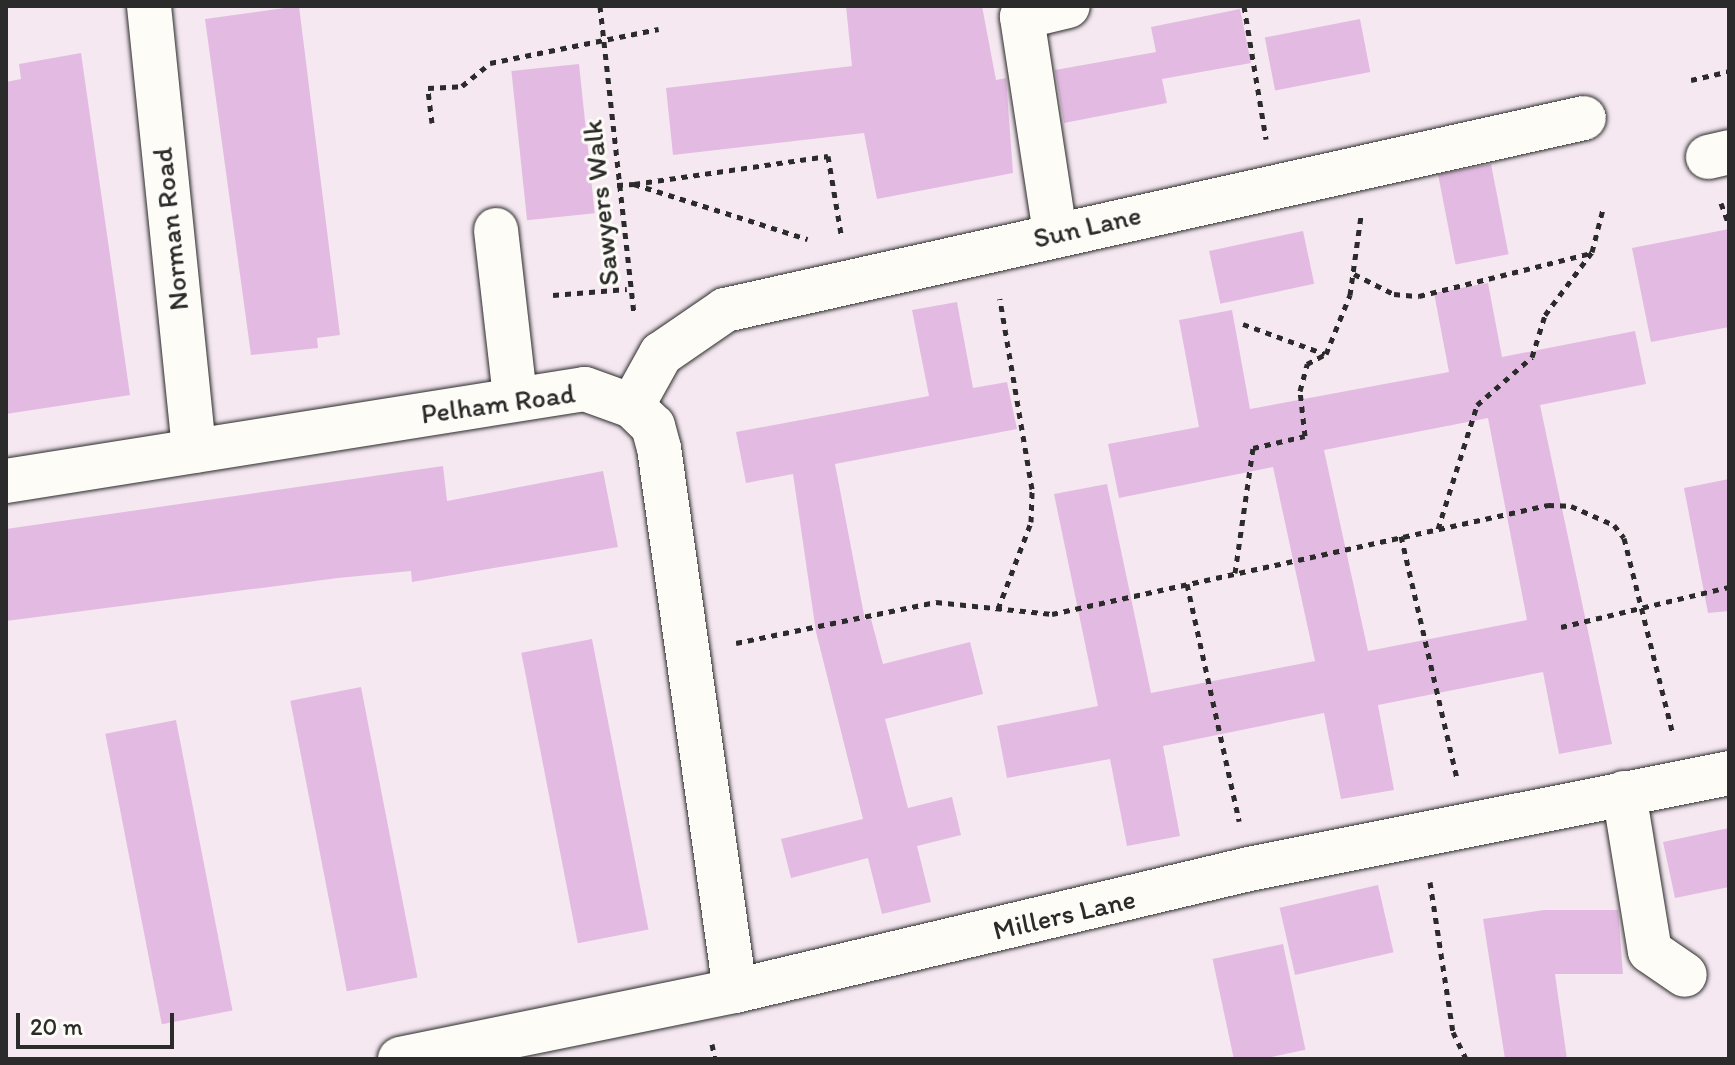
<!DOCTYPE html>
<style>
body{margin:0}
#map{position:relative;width:1735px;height:1065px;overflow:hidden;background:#f5e8f1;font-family:Itim,sans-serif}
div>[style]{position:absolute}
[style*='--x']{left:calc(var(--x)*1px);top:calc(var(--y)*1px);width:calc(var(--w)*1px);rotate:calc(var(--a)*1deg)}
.building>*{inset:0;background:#e3bbe2;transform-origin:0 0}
.path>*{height:5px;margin-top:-2.5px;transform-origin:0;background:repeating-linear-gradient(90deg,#2b2b2b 0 6px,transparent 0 12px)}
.roads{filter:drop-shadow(0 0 2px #2b2b2b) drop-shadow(0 0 2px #2b2b2b)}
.minor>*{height:44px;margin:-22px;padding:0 22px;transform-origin:22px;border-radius:22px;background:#fdfcf7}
span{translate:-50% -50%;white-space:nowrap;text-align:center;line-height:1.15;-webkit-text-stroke:6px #fdfcf7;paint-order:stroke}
.street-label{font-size:28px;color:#2b2b2b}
.frame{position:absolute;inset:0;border:8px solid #2b2b2b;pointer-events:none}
.scale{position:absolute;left:16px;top:1013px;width:158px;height:36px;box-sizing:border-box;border:4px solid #2b2b2b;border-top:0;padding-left:10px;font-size:24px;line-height:28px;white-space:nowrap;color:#2b2b2b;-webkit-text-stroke:6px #fdfcf7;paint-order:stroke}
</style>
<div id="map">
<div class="building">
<div style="clip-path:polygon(299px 6px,340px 335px,317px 338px,318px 348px,251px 355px,205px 19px)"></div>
<div style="clip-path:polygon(846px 6px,982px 6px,996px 80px,1006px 78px,1013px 173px,877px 199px,864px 133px,673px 155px,666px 88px,852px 66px)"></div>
<div style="clip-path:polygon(1240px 9px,1251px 63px,1162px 79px,1167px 103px,1064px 123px,1055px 70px,1156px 52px,1151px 27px)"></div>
<div style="left:1360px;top:19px;width:54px;height:97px;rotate:79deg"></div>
<div style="clip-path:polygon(81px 53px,130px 395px,6px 414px,6px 82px,21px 79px,19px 64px)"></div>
<div style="left:579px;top:64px;width:150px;height:68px;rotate:84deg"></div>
<div style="left:1491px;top:164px;width:92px;height:54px;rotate:79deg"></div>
<div style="clip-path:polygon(1729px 229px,1729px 327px,1651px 342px,1632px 248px)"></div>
<div style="left:1303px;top:231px;width:54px;height:96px;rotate:78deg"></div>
<div style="clip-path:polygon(evenodd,1488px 283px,1502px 357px,1635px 331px,1646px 384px,1540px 405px,1612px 744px,1559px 754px,1543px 672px,1378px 705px,1394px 790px,1341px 799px,1324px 713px,1163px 746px,1180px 836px,1127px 846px,1110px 759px,1007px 778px,997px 726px,1098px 706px,1054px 494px,1107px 484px,1151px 693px,1315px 661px,1273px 467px,1119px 498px,1108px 444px,1199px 427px,1179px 320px,1232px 310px,1250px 409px,1449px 372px,1434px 293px,1488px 283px,1488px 418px,1527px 620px,1368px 651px,1324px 450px,1488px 418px)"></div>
<div style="clip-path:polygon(957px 302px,973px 388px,1007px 382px,1017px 429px,835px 464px,865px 620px,871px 619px,883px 664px,970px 642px,983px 694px,885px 719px,908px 808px,952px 797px,961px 835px,917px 846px,931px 902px,882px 914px,868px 858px,791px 878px,781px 839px,863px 819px,816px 632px,793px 474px,746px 483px,736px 432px,929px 396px,912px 310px)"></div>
<div style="clip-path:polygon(443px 466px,447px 501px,603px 471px,618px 547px,412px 582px,411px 571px,338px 578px,6px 621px,6px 529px)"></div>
<div style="clip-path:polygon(1729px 479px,1729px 611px,1708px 613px,1684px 488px)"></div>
<div style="left:592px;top:639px;width:296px;height:72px;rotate:79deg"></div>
<div style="left:361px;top:687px;width:296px;height:72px;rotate:79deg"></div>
<div style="left:176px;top:720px;width:296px;height:72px;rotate:79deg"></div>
<div style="clip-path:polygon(1729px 828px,1729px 887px,1675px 898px,1663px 842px)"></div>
<div style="left:1378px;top:885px;width:69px;height:101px;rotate:77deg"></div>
<div style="clip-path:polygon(1544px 910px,1618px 910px,1623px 974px,1555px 974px,1567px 1059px,1505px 1059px,1483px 919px)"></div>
<div style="left:1283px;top:944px;width:108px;height:72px;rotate:78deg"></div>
</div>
<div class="path">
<div style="--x:600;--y:6;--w:310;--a:83.7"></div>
<div style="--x:1244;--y:6;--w:135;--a:80.6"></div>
<div style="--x:1691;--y:80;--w:39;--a:-13"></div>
<div style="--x:432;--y:123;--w:35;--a:-97"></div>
<div style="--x:428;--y:88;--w:34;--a:-3"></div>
<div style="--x:462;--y:86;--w:36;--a:-39"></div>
<div style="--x:490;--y:63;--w:172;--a:-11.4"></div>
<div style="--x:634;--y:184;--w:196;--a:-8.2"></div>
<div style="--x:828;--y:156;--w:79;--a:80.5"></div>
<div style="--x:617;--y:185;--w:17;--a:-3"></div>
<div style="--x:634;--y:184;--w:182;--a:17.6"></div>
<div style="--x:1721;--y:203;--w:23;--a:70"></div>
<div style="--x:1354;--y:274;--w:45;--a:26.6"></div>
<div style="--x:1394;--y:294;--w:25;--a:5"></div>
<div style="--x:1419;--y:296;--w:177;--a:-14"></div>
<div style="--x:553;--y:295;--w:74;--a:-4.6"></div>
<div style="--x:1243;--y:324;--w:87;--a:20.1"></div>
<div style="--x:1438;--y:529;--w:130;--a:-72.5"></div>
<div style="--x:1477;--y:405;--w:73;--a:-41.1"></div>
<div style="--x:1532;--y:357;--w:44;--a:-72.8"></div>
<div style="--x:1545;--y:315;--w:79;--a:-53.3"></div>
<div style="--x:1592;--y:252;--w:44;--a:-75.7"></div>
<div style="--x:1401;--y:536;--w:248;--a:77"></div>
<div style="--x:1235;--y:573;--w:126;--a:-81.8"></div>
<div style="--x:1253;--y:448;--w:53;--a:-13"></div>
<div style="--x:1305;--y:436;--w:45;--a:-96.3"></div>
<div style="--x:1300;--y:391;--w:28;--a:-75"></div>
<div style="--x:1307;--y:364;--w:21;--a:-28"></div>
<div style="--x:1326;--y:354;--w:64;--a:-67.9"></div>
<div style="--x:1350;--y:295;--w:80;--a:-82.1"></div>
<div style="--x:1187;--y:584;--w:243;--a:77.6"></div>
<div style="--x:998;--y:609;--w:93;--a:-69.2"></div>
<div style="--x:1031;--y:522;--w:33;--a:-88"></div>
<div style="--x:1032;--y:489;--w:193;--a:-99.6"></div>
<div style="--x:1561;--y:627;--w:173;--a:-13.4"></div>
<div style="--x:736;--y:643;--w:204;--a:-11.6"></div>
<div style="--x:936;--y:602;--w:117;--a:5.9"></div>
<div style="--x:1052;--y:614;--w:508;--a:-12.39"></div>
<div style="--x:1548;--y:505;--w:23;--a:2"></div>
<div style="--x:1571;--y:506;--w:47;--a:23.8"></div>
<div style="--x:1614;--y:525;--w:16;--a:52"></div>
<div style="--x:1624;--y:538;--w:202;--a:76"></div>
<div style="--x:1430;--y:882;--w:152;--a:81.3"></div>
<div style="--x:1453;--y:1032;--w:30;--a:64"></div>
<div style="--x:712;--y:1044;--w:15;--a:79"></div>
</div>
<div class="roads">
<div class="minor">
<div style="--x:149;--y:6;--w:447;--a:84.2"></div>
<div style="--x:1708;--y:157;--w:22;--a:-13"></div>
<div style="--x:496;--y:230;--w:169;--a:83.5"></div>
<div style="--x:1055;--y:233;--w:219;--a:-98.7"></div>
<div style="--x:1022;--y:17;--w:47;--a:-13.4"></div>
<div style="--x:632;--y:406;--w:60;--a:-60.9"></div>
<div style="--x:661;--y:354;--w:78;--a:-34.5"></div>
<div style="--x:725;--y:310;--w:880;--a:-12.6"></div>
<div style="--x:6;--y:481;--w:586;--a:-9.03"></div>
<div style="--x:585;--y:389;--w:50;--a:19.9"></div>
<div style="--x:632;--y:406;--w:29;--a:44"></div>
<div style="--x:653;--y:426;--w:23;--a:75"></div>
<div style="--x:659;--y:448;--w:548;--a:82.03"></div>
<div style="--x:1624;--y:793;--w:160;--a:80.7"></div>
<div style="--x:1650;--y:951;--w:42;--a:34.4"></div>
<div style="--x:400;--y:1059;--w:342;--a:-11.5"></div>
<div style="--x:735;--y:991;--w:528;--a:-13.35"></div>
<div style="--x:1249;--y:869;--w:490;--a:-11.3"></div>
</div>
</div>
<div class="street-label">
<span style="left:600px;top:203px;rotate:-96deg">Sawyers Walk</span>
<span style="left:1087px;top:226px;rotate:-13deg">Sun Lane</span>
<span style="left:170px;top:229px;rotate:-96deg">Norman Road</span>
<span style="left:498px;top:403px;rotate:-8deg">Pelham Road</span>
<span style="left:1064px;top:914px;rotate:-13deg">Millers Lane</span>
</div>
<div class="frame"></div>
<div class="scale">20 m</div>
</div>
